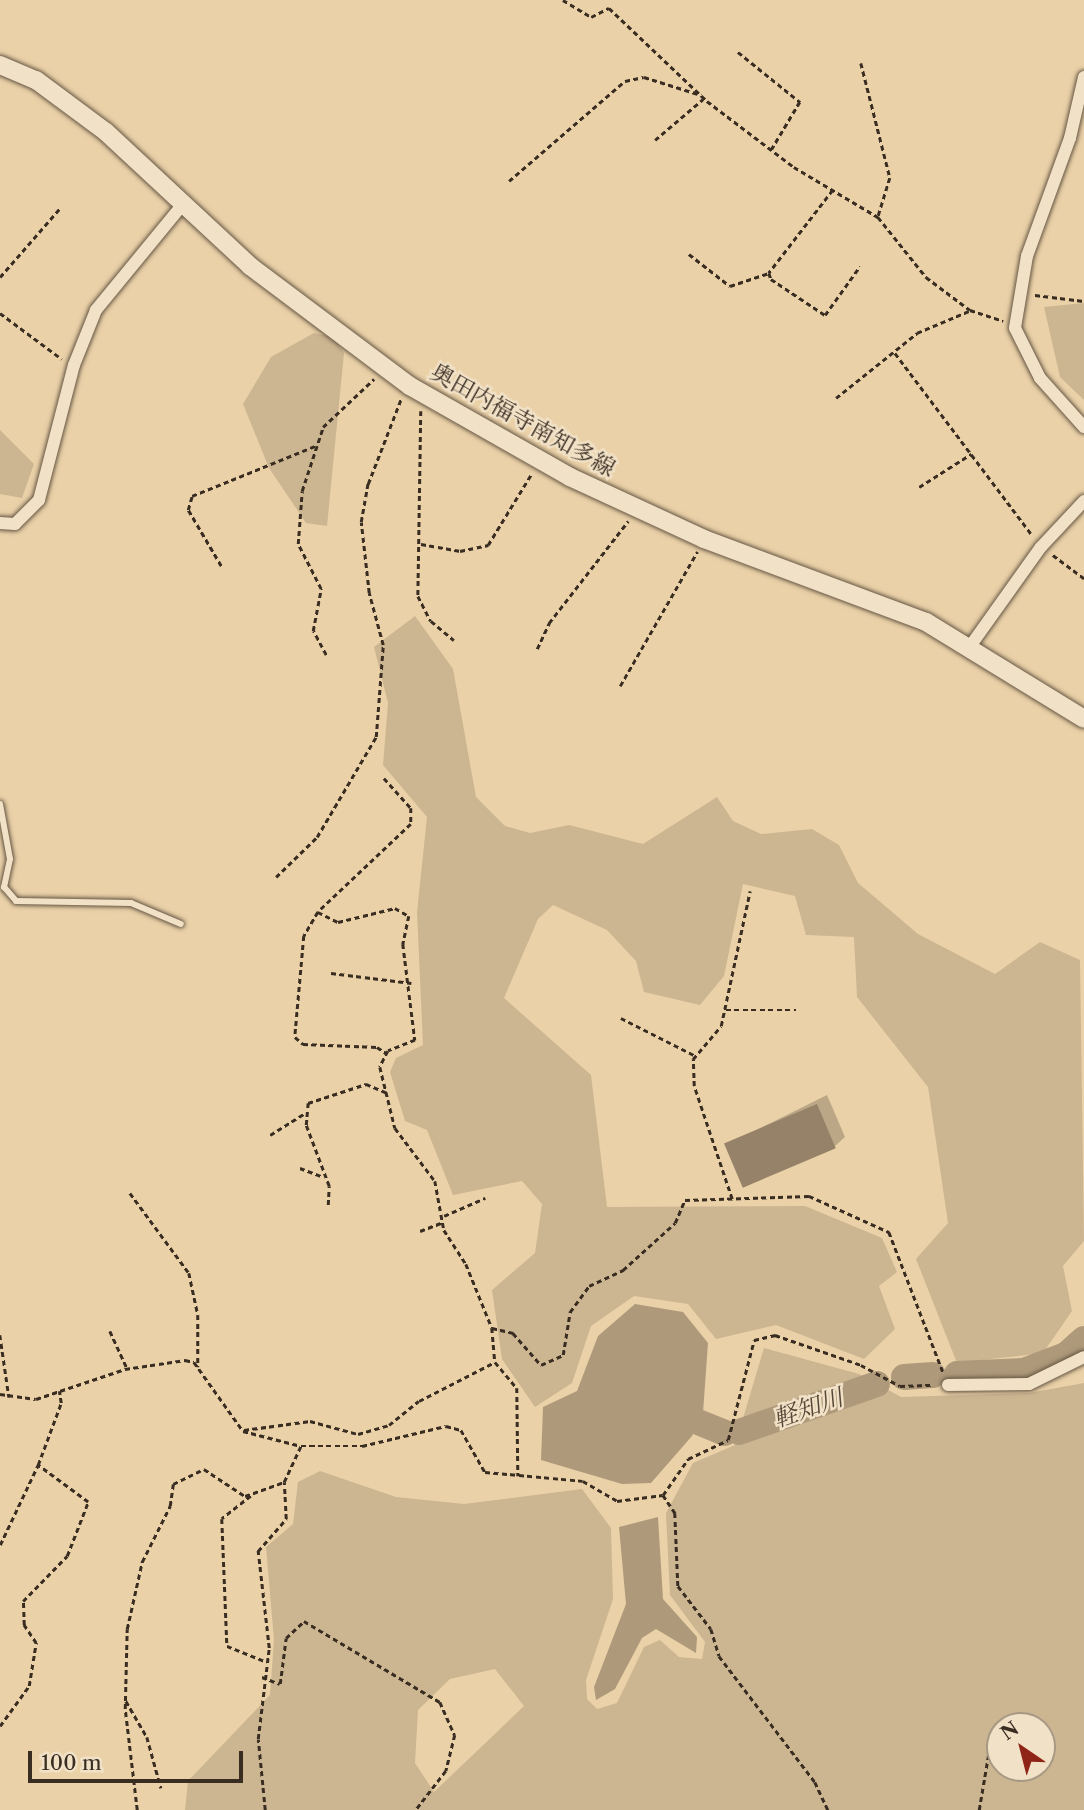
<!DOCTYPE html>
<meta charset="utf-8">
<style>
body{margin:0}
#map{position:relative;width:1084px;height:1810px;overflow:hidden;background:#ead1a8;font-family:"Libre Caslon Text","Noto Serif JP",serif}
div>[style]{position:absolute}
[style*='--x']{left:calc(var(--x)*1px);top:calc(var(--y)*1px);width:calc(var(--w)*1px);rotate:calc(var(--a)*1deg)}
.green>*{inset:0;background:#ccb591}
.water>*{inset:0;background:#ae997a}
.shadow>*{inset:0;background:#0003}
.river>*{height:26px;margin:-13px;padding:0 13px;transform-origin:13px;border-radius:13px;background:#ae997a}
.building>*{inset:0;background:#958268;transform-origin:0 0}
.path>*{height:2.5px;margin-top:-1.25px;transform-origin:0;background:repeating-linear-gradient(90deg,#392d22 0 5px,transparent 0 8.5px)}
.roads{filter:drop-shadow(0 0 2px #655644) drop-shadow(0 0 2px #655644)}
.lane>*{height:6px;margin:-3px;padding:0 3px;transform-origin:3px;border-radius:3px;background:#f1e1c6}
.street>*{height:12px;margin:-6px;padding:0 6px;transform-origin:6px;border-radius:6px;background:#f1e1c6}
.secondary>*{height:18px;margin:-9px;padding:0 9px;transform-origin:9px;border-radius:9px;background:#f1e1c6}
span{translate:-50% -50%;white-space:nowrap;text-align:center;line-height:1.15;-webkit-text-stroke:5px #f1e1c6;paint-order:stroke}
.street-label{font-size:23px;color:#392d22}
.water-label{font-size:24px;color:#564838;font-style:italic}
.north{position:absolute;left:986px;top:1712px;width:70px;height:70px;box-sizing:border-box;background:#f1e1c6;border:2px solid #a79984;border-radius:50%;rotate:325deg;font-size:19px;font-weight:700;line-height:28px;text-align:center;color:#392d22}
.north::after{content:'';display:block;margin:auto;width:24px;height:32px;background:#8f2418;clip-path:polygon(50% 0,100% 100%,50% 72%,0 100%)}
.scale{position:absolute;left:28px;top:1751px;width:215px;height:32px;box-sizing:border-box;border:4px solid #392d22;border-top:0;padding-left:9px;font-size:21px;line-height:24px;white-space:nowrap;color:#392d22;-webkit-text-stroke:5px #f1e1c6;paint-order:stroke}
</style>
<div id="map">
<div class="green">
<div style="clip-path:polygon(1084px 303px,1084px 400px,1060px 377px,1044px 307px)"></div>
<div style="clip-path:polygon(314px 333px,333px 337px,344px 353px,327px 526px,306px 523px,269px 468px,243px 404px,271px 357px)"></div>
<div style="clip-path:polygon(0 430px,34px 464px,22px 498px,0 494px)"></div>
<div style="clip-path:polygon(415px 616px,453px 669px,476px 797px,505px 826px,530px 833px,569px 825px,643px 844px,717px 797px,733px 821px,761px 834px,812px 829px,839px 845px,858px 883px,918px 934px,995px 974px,1040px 942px,1080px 960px,1084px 1241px,1063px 1266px,1072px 1311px,1043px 1353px,957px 1363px,916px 1259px,948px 1223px,928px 1087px,857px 997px,854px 937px,806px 935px,795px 896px,743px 884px,724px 976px,700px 1005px,644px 992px,636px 961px,607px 930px,553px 905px,538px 919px,504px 998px,591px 1075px,607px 1207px,805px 1206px,882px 1238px,897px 1272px,879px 1286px,895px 1329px,864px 1359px,776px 1325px,716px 1339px,688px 1304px,634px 1296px,591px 1326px,572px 1383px,535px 1407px,502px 1359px,492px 1290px,535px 1253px,542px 1204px,522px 1181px,453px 1195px,427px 1130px,405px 1121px,390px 1072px,396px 1058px,423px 1045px,417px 912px,427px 817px,383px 765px,388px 703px,374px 647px)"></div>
<div style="clip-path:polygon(evenodd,764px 1348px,859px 1374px,901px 1397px,1029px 1393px,1084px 1383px,1084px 1810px,185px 1810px,188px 1781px,270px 1695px,274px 1640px,266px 1547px,293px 1524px,298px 1482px,320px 1471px,396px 1497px,464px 1504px,582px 1489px,611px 1528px,613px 1599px,586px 1680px,587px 1699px,597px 1709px,617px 1703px,644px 1647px,660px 1640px,679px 1657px,702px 1659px,705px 1642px,670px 1595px,666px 1513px,693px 1463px,735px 1445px,764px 1348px,495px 1669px,524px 1706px,434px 1792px,415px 1763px,418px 1710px,450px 1679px,495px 1669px,764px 1348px,1000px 1726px,1042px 1726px,1042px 1768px,1000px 1768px,1000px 1726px)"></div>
</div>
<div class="water">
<div style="clip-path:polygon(635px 1304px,683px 1312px,708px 1343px,703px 1413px,692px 1436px,651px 1483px,622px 1484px,541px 1460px,543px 1407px,577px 1391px,598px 1336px)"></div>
<div style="clip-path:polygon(658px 1517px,663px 1599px,697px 1637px,696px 1653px,656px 1629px,642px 1638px,615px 1689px,596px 1700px,594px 1687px,626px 1604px,619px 1527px)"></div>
</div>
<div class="shadow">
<div style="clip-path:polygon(827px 1095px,845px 1137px,835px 1146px,726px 1145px)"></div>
</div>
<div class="river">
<div style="--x:957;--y:1374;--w:67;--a:-2.6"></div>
<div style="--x:1024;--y:1371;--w:45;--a:-20.9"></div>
<div style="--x:1066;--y:1355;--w:24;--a:-42"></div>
<div style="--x:904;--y:1377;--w:29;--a:-4"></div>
<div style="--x:698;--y:1422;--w:29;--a:22"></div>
<div style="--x:739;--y:1432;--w:146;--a:-19.2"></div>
</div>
<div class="building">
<div style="left:817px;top:1104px;width:48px;height:101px;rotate:67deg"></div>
</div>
<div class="path">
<div style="--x:563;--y:0;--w:33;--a:31"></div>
<div style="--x:591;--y:17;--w:20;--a:-27"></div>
<div style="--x:609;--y:8;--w:135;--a:43.5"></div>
<div style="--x:707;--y:101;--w:109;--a:37.2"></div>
<div style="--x:794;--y:167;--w:98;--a:30.8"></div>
<div style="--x:878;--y:217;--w:77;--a:51.3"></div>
<div style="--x:926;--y:277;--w:55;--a:36.9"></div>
<div style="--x:970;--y:310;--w:35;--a:18"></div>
<div style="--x:738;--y:52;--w:80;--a:38.9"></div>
<div style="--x:800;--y:102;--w:55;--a:120.8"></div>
<div style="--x:861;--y:63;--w:119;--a:75.8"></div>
<div style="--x:890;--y:178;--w:41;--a:107.1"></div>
<div style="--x:655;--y:140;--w:63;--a:-40.5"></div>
<div style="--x:509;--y:181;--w:153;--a:-40.8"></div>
<div style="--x:625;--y:81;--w:19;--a:-12"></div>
<div style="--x:644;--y:77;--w:60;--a:17.5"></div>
<div style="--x:833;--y:190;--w:105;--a:127.6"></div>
<div style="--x:769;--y:273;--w:6;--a:72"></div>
<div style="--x:771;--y:279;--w:65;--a:33.7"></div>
<div style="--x:825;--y:315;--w:60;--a:-54.5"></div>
<div style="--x:689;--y:254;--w:52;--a:38"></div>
<div style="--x:730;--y:286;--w:41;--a:-18.4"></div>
<div style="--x:0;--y:277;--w:93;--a:-48.9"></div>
<div style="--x:1035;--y:295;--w:49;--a:7"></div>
<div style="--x:0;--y:313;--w:77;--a:36.6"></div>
<div style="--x:895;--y:353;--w:229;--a:53"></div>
<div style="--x:836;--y:398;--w:104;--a:-38.7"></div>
<div style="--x:917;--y:333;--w:56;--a:-22.9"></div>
<div style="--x:421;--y:411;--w:185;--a:90.9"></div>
<div style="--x:418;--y:596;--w:28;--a:63"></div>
<div style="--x:431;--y:621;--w:30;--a:40"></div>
<div style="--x:919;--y:487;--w:62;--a:-32.4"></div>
<div style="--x:421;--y:544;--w:40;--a:10"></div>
<div style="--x:460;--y:551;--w:29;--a:-12"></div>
<div style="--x:488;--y:545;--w:84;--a:-58.6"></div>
<div style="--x:1053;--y:555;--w:39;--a:37"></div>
<div style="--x:221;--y:566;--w:65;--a:-120.5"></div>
<div style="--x:188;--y:510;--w:15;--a:-74"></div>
<div style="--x:192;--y:496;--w:133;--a:-22.1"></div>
<div style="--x:537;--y:649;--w:29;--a:-65"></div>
<div style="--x:549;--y:623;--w:129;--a:-52.2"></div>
<div style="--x:326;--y:655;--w:27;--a:-118"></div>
<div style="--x:313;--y:631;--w:43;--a:-79.2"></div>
<div style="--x:321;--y:589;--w:51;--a:-117.1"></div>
<div style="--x:298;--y:544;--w:53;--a:-85.7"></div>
<div style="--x:302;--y:491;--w:67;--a:-71.8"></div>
<div style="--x:323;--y:427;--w:70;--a:-43.3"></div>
<div style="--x:620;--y:686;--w:155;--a:-60.1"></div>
<div style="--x:384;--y:778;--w:40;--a:48"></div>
<div style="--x:411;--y:808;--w:16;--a:90"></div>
<div style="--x:411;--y:824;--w:128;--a:136.6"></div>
<div style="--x:318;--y:912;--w:22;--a:27"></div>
<div style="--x:338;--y:922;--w:59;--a:-13.8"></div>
<div style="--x:395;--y:908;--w:16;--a:30"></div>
<div style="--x:409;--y:916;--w:29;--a:102"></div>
<div style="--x:403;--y:944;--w:97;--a:82.9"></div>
<div style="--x:415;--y:1040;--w:29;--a:158"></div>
<div style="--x:388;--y:1051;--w:18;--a:117"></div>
<div style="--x:380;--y:1067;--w:63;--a:76.2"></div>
<div style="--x:395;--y:1128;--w:66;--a:53"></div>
<div style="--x:435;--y:1181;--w:50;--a:79.6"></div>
<div style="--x:444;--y:1230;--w:40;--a:57.1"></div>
<div style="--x:466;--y:1264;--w:69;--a:67.9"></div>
<div style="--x:492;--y:1328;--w:34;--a:85"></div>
<div style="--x:495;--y:1362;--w:34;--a:50"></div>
<div style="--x:517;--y:1388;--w:88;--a:89.3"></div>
<div style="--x:276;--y:877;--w:57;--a:-44.3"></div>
<div style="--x:317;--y:837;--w:116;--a:-59.5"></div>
<div style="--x:376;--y:737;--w:92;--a:-85.6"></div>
<div style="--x:383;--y:645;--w:54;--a:-105.1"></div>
<div style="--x:369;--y:593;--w:71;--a:-96.4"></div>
<div style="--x:361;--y:522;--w:39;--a:-80"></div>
<div style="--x:368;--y:484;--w:91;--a:-68.8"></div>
<div style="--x:318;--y:912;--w:28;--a:120"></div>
<div style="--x:304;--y:936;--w:101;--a:95.1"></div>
<div style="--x:295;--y:1037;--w:11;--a:41"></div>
<div style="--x:303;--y:1044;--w:74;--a:2.3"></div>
<div style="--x:377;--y:1047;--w:11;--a:34"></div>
<div style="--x:331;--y:973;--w:81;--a:7.1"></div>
<div style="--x:726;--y:1010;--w:70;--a:0"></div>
<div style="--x:621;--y:1018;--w:84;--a:26.9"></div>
<div style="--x:270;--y:1135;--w:40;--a:-32"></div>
<div style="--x:300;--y:1168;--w:25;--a:21"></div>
<div style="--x:130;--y:1193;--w:99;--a:53.6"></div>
<div style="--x:189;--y:1273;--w:43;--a:77.9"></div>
<div style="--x:198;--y:1315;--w:52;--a:90"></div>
<div style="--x:732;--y:1199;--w:119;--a:-108.6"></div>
<div style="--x:694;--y:1086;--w:27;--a:-92"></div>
<div style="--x:693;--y:1059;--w:43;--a:-49.7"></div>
<div style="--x:721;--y:1026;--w:138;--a:-77.9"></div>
<div style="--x:328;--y:1205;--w:19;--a:-87"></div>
<div style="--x:329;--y:1186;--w:65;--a:-110.7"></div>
<div style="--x:306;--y:1125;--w:22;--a:-85"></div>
<div style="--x:308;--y:1103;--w:61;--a:-18.1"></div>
<div style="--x:366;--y:1084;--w:23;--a:23"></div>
<div style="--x:444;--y:1216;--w:45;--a:-23.7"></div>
<div style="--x:420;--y:1231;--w:25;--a:-21"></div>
<div style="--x:492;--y:1328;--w:22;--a:13"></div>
<div style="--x:513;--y:1333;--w:43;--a:48.8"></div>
<div style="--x:541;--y:1365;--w:24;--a:-24"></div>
<div style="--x:563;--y:1355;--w:44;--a:-80.8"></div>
<div style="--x:570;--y:1312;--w:32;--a:-54"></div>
<div style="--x:589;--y:1286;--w:38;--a:-25"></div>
<div style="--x:623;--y:1270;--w:70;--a:-42.1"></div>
<div style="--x:675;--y:1223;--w:25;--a:-67"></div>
<div style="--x:685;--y:1200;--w:124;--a:-1.8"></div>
<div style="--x:809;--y:1196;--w:88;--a:24.2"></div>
<div style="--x:889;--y:1232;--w:150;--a:68.9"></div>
<div style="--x:110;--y:1331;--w:41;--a:65.3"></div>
<div style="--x:0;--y:1335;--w:63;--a:81.7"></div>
<div style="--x:0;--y:1394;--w:36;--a:8"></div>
<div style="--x:36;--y:1399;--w:94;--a:-18.6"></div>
<div style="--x:125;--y:1369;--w:61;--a:-8.5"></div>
<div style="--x:185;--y:1360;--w:9;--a:13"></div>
<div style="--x:194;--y:1362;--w:85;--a:54.6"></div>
<div style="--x:243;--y:1431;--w:60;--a:14.5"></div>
<div style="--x:301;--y:1446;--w:61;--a:0"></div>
<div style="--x:362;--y:1446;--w:86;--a:-13.4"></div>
<div style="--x:446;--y:1426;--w:16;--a:15"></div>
<div style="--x:461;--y:1430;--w:48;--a:60.3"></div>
<div style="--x:485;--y:1472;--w:98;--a:5.2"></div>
<div style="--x:583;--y:1481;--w:39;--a:30"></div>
<div style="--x:617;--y:1501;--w:46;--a:-7.4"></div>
<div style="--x:663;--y:1495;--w:44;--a:-55.2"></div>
<div style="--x:688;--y:1459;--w:44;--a:-25.4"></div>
<div style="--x:728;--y:1440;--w:103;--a:-75.4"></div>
<div style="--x:754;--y:1340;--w:22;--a:-13"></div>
<div style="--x:775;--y:1335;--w:91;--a:19.2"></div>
<div style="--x:861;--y:1365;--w:44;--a:28.3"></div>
<div style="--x:900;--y:1386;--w:34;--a:-2"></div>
<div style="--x:244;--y:1430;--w:67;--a:-7.8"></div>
<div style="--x:310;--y:1421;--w:50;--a:15.2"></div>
<div style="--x:358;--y:1434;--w:32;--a:-16"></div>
<div style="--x:389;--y:1425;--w:38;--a:-39"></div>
<div style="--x:419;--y:1401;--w:85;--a:-27.2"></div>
<div style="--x:663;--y:1495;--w:22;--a:56"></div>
<div style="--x:675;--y:1513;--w:73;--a:87.6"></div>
<div style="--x:678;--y:1586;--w:54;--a:52.5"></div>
<div style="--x:711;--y:1629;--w:28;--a:73"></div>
<div style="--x:719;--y:1656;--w:158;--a:52.7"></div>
<div style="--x:815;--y:1782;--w:31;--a:65"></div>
<div style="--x:251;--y:1496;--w:37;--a:142"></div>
<div style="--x:222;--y:1519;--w:127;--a:87.7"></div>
<div style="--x:227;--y:1646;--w:43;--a:21.8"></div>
<div style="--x:0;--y:1545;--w:89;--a:-64.6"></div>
<div style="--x:38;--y:1465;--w:66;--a:-69.6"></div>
<div style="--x:61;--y:1403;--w:12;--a:-99"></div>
<div style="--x:262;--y:1677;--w:19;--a:21"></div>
<div style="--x:280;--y:1684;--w:46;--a:-82.6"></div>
<div style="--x:286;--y:1638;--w:25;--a:-43"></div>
<div style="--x:304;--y:1621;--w:158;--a:30.8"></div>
<div style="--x:440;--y:1702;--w:36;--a:66"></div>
<div style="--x:455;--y:1735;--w:37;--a:104"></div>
<div style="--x:446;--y:1771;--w:49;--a:127.6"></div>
<div style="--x:126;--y:1701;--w:42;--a:59.7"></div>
<div style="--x:147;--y:1737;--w:53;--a:74.6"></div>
<div style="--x:0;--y:1726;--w:49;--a:-54.1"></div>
<div style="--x:29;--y:1686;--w:44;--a:-80.8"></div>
<div style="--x:36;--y:1643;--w:22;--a:-124"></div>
<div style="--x:24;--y:1625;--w:24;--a:-92"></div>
<div style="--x:23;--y:1601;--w:63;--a:-45.6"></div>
<div style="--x:67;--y:1556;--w:58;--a:-68.7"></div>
<div style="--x:88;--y:1502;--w:62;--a:-143.5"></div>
<div style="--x:137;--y:1810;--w:102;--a:-96.8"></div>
<div style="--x:125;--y:1709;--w:80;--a:-88.6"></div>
<div style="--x:127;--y:1629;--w:69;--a:-77.4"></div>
<div style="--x:142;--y:1562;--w:63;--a:-63.4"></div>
<div style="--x:170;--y:1506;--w:22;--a:-82"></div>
<div style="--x:173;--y:1484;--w:34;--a:-26"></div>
<div style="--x:204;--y:1469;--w:49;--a:33.4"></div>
<div style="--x:245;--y:1496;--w:41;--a:-19.7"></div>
<div style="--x:265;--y:1810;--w:71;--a:-95.6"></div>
<div style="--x:258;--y:1739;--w:92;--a:-83.1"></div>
<div style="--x:269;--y:1648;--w:98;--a:-96.5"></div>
<div style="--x:258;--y:1551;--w:43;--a:-48.8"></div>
<div style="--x:286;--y:1519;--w:37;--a:-93"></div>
<div style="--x:284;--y:1482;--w:40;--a:-65"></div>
<div style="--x:979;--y:1810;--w:72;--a:-80.4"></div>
</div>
<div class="roads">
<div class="lane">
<div style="--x:0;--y:804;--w:56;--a:79.7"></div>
<div style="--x:10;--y:859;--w:29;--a:102"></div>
<div style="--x:4;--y:887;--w:18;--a:49"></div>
<div style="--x:16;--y:901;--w:115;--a:1"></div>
<div style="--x:131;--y:903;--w:54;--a:22.8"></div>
</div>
<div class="street">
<div style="--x:1084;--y:77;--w:63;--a:102.9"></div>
<div style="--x:1070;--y:138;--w:126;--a:110"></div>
<div style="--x:1027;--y:256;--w:73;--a:99.5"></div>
<div style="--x:1015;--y:328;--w:56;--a:63.4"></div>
<div style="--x:1040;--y:378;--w:66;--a:48.1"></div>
<div style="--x:0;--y:523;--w:15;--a:4"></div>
<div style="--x:15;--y:524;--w:34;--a:-45"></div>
<div style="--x:39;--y:500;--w:139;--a:-75.5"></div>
<div style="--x:74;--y:365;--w:59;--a:-68.2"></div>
<div style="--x:96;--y:310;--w:137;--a:-50.6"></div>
<div style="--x:971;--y:645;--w:120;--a:-54.5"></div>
<div style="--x:1041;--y:547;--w:63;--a:-46.9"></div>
<div style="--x:948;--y:1385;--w:81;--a:-0.7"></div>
<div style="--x:1029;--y:1384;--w:61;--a:-26.1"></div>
</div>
<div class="secondary">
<div style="--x:0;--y:65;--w:39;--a:23"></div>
<div style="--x:36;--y:80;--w:87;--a:36.6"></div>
<div style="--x:106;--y:132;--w:197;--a:42.9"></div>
<div style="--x:250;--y:266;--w:200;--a:36.9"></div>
<div style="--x:410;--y:386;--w:184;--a:29.6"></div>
<div style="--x:570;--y:477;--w:148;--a:24.8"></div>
<div style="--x:704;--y:539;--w:237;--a:20.5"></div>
<div style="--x:926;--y:622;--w:185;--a:31.5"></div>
</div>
</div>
<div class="street-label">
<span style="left:523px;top:420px;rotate:29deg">奥田内福寺南知多線</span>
</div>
<div class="water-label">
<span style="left:808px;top:1408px;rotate:-19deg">軽知川</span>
</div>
<div class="north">N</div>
<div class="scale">100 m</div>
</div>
